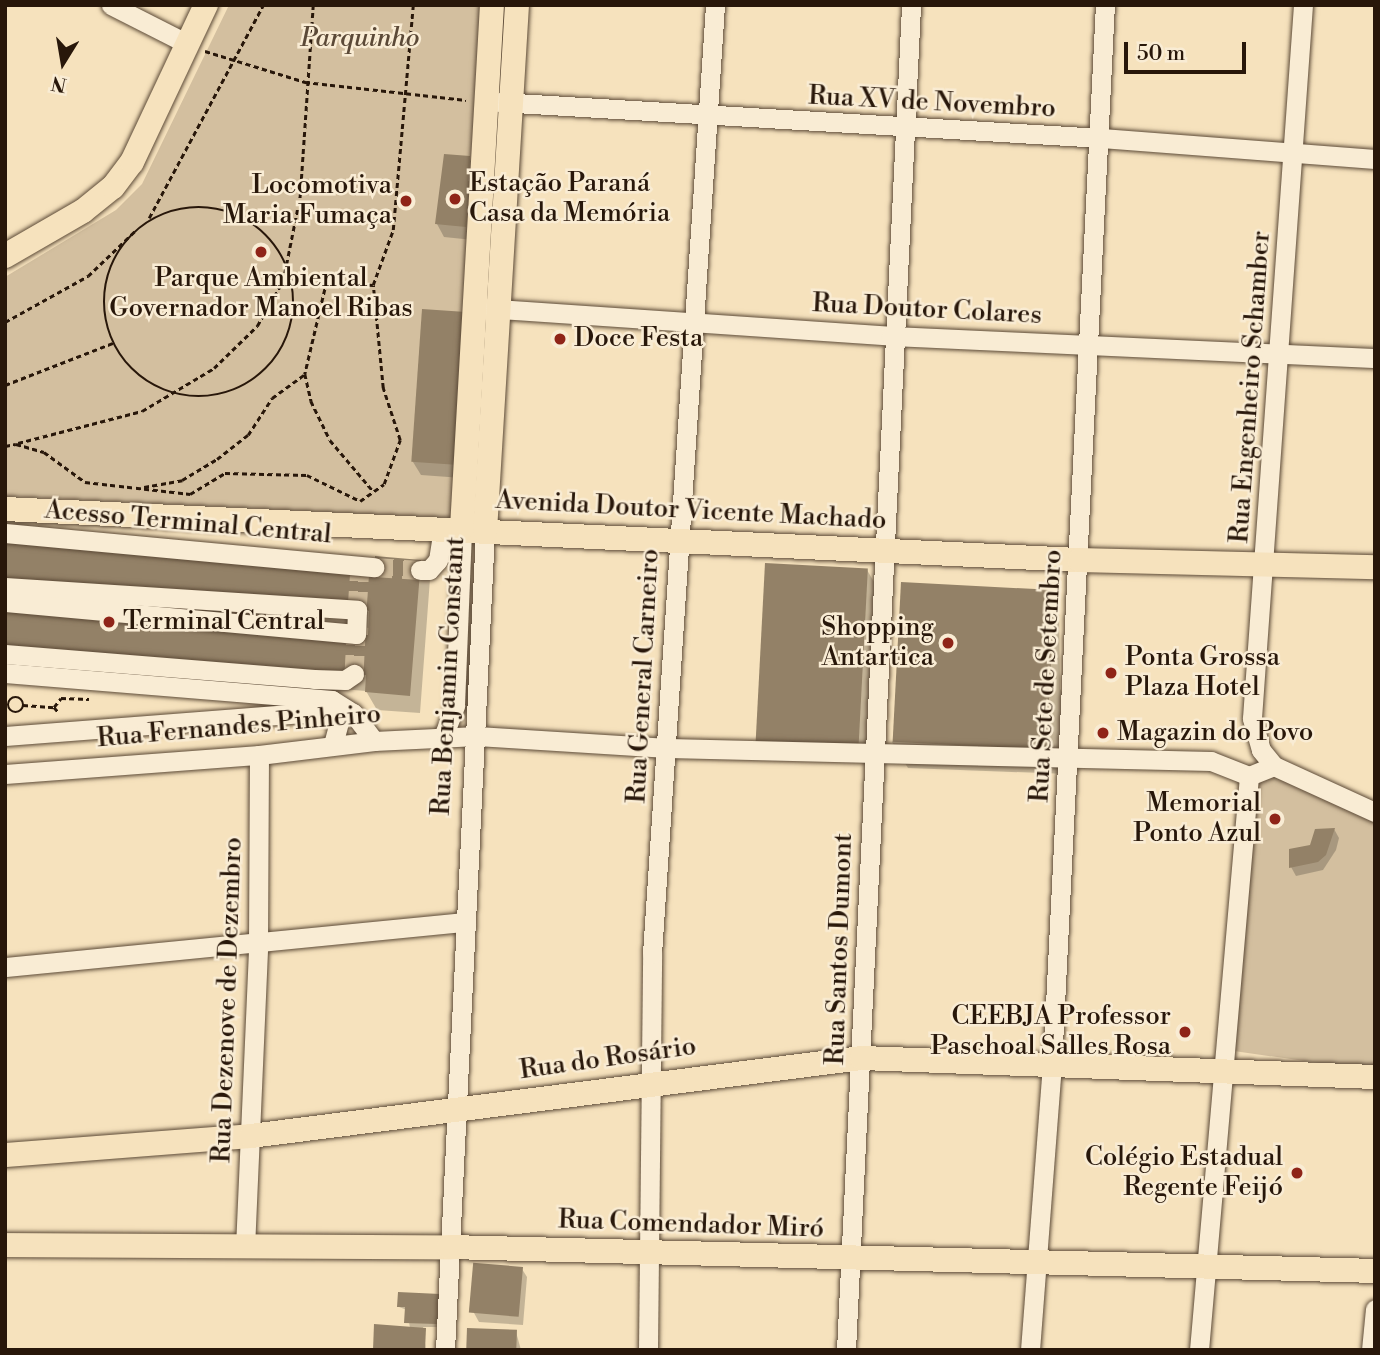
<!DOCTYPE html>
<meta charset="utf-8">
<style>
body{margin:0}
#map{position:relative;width:1380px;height:1355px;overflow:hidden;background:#f6e2bd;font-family:"Libre Bodoni",serif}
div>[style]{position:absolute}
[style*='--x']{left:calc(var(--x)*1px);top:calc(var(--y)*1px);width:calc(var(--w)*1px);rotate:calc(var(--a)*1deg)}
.green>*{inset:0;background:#d3bf9f}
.shadow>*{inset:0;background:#0003}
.building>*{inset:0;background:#938167;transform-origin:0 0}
.minor-tunnel>*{height:19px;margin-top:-9.5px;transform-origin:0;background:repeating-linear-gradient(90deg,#cdb999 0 19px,transparent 0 29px)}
.path>*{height:2.5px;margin-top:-1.25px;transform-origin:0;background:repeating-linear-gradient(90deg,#28170a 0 5px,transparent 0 8.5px)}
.path>.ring{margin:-1.25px;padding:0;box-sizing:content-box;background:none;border:2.5px solid #28170a;border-radius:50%}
.roads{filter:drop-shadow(0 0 2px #5c4a37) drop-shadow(0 0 2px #5c4a37)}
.minor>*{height:19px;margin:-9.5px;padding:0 9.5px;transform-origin:9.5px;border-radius:9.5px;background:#f9ecd4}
.major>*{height:24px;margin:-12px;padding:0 12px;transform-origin:12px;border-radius:12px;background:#f6e2bd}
.dots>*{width:19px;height:19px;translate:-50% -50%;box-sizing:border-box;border:4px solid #f9ecd4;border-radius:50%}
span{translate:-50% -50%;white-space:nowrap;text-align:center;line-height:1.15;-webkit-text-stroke:5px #f9ecd4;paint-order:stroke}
.park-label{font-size:26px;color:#5b4937;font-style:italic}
.street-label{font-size:26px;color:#28170a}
.poi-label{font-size:26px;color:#28170a}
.left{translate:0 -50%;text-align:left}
.right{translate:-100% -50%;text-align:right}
.frame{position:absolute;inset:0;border:7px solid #28170a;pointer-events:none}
.north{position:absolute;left:28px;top:28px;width:70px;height:70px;-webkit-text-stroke:5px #f9ecd4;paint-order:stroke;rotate:191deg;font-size:19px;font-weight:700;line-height:28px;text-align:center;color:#28170a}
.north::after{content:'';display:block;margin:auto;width:24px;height:32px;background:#28170a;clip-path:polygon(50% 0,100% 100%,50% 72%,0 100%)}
.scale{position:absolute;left:1124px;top:42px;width:122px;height:32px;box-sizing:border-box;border:4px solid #28170a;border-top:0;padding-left:9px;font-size:21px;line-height:24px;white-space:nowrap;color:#28170a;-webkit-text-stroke:5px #f9ecd4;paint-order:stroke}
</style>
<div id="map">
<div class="green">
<div style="clip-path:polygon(229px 5px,480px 5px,454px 518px,5px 496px,5px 277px,116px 210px,142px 184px)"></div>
<div style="clip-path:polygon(1275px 769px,1375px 815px,1375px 1071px,1227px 1050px,1250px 780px)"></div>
</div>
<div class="shadow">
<div style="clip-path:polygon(469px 158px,477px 171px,473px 240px,444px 237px,437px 224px)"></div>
<div style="clip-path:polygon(424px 311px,462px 478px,421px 475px,413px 462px)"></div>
<div style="clip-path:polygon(420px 562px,430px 579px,420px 713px,377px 710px,366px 691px,5px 662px,370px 636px,370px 628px,5px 600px)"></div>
<div style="clip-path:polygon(867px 570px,877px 587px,873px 761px,772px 760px,762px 742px)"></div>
<div style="clip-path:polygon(1054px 590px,1059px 599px,1060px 689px,1071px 707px,1068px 774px,908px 768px,892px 742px)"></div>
<div style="clip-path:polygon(1334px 829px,1339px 838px,1336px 850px,1323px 870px,1296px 876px,1291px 867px)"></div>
<div style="clip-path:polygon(522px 1269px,527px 1277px,523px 1325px,479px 1322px,474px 1313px)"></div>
<div style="clip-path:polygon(439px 1295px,438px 1327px,423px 1327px,426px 1350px,375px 1350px,410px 1328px,407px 1310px,399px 1307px)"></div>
<div style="clip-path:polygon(516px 1332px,521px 1350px,467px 1350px)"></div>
</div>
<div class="building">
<div style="clip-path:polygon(444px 154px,470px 156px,468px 181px,474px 182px,466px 227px,435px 224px)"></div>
<div style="left:422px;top:309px;width:44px;height:153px;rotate:4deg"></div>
<div style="clip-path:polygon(5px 542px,374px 572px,375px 556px,421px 560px,410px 696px,365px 692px,366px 675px,5px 646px,5px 606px,368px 635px,369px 611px,5px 584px)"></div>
<div style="left:765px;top:563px;width:103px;height:180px;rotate:3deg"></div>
<div style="left:901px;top:582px;width:154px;height:160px;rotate:3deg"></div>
<div style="clip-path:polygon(1335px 828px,1326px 855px,1318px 862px,1289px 868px,1289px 849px,1310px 845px,1315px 829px)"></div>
<div style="left:523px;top:1267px;width:50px;height:50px;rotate:95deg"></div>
<div style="clip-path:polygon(398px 1292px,440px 1294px,437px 1324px,404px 1323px,405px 1307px,397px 1307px)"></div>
<div style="clip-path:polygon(374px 1324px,426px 1328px,425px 1350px,373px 1350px)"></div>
<div style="left:467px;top:1328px;width:50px;height:22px;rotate:2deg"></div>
</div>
<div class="minor-tunnel">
<div style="--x:374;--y:567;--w:46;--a:3.7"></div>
<div style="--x:357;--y:610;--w:39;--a:-86"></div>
<div style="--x:354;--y:674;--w:40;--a:-87.1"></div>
</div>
<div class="path">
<div style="--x:205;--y:51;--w:105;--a:17.2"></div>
<div style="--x:305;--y:82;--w:162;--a:6.4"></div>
<div class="ring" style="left:104px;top:207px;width:187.5px;height:187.5px"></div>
<div style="--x:149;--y:218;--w:242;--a:-61.8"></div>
<div style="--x:292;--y:279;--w:81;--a:4.2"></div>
<div style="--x:327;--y:281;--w:96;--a:103.3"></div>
<div style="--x:305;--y:374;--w:28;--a:77"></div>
<div style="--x:311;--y:401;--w:43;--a:64"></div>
<div style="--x:330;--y:440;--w:68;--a:49.8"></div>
<div style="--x:5;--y:322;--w:95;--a:-29"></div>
<div style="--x:88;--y:276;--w:66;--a:-43.8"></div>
<div style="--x:5;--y:385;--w:116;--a:-21.3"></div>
<div style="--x:18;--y:443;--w:128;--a:-14.5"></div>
<div style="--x:142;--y:411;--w:84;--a:-30.8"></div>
<div style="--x:214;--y:368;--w:60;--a:-44.3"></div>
<div style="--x:257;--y:326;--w:52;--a:-60"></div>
<div style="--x:283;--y:281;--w:87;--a:-78.7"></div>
<div style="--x:300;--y:196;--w:191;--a:-86.1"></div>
<div style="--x:5;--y:446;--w:11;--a:-10"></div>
<div style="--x:16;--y:444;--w:29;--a:16"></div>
<div style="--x:44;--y:452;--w:51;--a:36.2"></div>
<div style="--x:85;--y:482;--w:106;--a:6.5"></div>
<div style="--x:190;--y:494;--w:41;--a:-31"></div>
<div style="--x:225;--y:473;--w:82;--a:1.4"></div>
<div style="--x:307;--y:475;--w:59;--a:26.1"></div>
<div style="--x:360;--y:501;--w:29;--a:-35"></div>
<div style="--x:384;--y:484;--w:47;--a:-70"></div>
<div style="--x:400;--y:440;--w:55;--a:-108.1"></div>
<div style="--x:383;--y:388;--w:103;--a:-95.5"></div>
<div style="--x:373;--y:285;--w:59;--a:-70"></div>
<div style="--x:393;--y:230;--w:226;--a:-84.9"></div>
<div style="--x:144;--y:487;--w:39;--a:-10"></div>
<div style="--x:182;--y:480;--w:41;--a:-31"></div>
<div style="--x:217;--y:459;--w:39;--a:-38"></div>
<div style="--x:248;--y:435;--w:44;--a:-57"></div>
<div style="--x:272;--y:398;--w:41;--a:-36"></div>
<div class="ring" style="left:8px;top:697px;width:13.5px;height:13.5px"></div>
<div style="--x:23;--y:705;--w:31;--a:4"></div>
<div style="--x:54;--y:707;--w:8;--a:50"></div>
<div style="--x:54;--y:707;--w:11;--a:-52"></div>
<div style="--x:61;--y:698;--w:28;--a:2"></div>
</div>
<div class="roads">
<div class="minor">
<div style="--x:111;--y:5;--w:86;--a:26.9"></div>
<div style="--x:499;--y:102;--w:603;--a:3.42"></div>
<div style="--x:1101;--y:138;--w:275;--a:4.4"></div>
<div style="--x:484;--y:308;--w:408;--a:3.9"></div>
<div style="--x:891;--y:336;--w:484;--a:2.6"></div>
<div style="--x:5;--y:533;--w:371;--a:5.3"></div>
<div style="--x:420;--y:570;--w:9;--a:0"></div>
<div style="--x:429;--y:570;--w:13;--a:-48"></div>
<div style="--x:438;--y:560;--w:32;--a:-81"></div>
<div style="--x:5;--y:587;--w:353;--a:3.7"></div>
<div style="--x:357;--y:610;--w:24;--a:92"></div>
<div style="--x:356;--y:634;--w:352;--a:-174.8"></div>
<div style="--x:5;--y:654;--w:310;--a:4.6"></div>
<div style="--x:314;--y:679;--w:31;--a:2"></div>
<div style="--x:345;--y:680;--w:11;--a:-34"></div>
<div style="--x:5;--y:673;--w:328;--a:4.7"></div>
<div style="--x:332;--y:700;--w:25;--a:32"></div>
<div style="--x:353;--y:713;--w:35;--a:53"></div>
<div style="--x:5;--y:736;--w:315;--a:-4.4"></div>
<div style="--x:319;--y:712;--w:22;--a:27"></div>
<div style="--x:339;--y:722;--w:24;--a:105"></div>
<div style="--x:443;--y:737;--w:34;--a:-69"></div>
<div style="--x:455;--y:705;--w:177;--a:-87.7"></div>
<div style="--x:1274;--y:766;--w:21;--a:-129"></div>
<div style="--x:1261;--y:750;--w:33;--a:-106"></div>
<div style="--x:1252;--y:718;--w:715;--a:-85.91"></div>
<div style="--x:5;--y:774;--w:255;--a:-4.3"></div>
<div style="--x:259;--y:755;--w:116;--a:-6.9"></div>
<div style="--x:374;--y:741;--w:103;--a:-2.8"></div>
<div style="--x:477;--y:736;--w:191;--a:3.6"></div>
<div style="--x:668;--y:748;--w:543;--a:1.37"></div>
<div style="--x:1211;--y:761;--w:41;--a:21.5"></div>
<div style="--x:5;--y:967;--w:463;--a:-5.6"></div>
<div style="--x:245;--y:1248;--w:303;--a:-87.5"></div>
<div style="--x:258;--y:945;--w:190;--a:-89.7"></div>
<div style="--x:445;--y:1350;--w:820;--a:-87.2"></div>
<div style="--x:648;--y:1350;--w:396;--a:-89.4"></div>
<div style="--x:652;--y:954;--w:951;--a:-86.2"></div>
<div style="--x:846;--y:1350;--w:1347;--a:-87.23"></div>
<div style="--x:1030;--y:1350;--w:286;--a:-85.6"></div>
<div style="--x:1052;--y:1065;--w:1061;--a:-87.14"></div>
<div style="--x:1199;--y:1350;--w:576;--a:-85.02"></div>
<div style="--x:1249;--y:776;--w:27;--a:-22"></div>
<div style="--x:1274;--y:766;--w:111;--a:24.5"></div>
<div style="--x:1371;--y:1350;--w:41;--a:-84.4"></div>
</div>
<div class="major">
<div style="--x:5;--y:256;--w:90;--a:-30"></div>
<div style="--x:83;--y:211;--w:38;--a:-39"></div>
<div style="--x:113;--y:187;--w:31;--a:-53"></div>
<div style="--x:132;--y:162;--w:174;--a:-64.8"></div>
<div style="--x:5;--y:509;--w:1076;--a:2.72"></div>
<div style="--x:1080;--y:560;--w:295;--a:1.4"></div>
<div style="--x:462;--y:528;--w:524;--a:-86.72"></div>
<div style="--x:485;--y:531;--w:527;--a:-86.52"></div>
<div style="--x:5;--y:1155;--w:247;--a:-4.4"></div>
<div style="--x:251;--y:1136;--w:616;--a:-7.28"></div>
<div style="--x:862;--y:1058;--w:513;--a:2.12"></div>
<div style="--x:5;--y:1245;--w:444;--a:0.3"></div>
<div style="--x:449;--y:1247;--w:926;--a:1.48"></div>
</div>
</div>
<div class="dots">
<div style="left:455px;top:199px;background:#8f2418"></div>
<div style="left:406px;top:201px;background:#8f2418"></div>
<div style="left:261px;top:252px;background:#8f2418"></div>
<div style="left:560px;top:339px;background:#8f2418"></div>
<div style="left:109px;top:622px;background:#8f2418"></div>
<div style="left:948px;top:643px;background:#8f2418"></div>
<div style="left:1111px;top:673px;background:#8f2418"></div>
<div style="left:1103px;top:733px;background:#8f2418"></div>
<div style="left:1275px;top:819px;background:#8f2418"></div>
<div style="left:1185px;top:1032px;background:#8f2418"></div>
<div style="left:1297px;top:1173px;background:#8f2418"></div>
</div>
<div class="park-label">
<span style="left:360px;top:39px">Parquinho</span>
</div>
<div class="street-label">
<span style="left:932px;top:103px;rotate:3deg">Rua XV de Novembro</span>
<span style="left:927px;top:310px;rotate:3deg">Rua Doutor Colares</span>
<span style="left:1251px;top:387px;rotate:-86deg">Rua Engenheiro Schamber</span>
<span style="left:691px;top:511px;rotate:3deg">Avenida Doutor Vicente Machado</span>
<span style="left:188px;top:523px;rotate:5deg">Acesso Terminal Central</span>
<span style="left:449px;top:676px;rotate:-87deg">Rua Benjamin Constant</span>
<span style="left:644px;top:676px;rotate:-87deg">Rua General Carneiro</span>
<span style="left:1047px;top:676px;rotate:-87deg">Rua Sete de Setembro</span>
<span style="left:239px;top:727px;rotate:-5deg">Rua Fernandes Pinheiro</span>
<span style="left:840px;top:949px;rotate:-88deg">Rua Santos Dumont</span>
<span style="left:228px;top:1000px;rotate:-88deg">Rua Dezenove de Dezembro</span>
<span style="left:608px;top:1059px;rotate:-8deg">Rua do Rosário</span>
<span style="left:691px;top:1225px;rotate:2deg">Rua Comendador Miró</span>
</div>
<div class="poi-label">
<span class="left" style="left:469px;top:199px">Estação Paraná<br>Casa da Memória</span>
<span class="right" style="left:392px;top:201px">Locomotiva<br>Maria Fumaça</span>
<span style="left:261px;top:294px">Parque Ambiental<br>Governador Manoel Ribas</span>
<span class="left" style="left:574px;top:339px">Doce Festa</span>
<span class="left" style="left:123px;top:622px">Terminal Central</span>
<span class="right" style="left:934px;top:643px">Shopping<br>Antartica</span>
<span class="left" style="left:1125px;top:673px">Ponta Grossa<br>Plaza Hotel</span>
<span class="left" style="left:1117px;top:733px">Magazin do Povo</span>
<span class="right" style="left:1261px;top:819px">Memorial<br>Ponto Azul</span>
<span class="right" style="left:1171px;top:1032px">CEEBJA Professor<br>Paschoal Salles Rosa</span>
<span class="right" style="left:1283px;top:1173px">Colégio Estadual<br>Regente Feijó</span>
</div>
<div class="frame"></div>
<div class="north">N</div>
<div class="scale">50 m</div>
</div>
